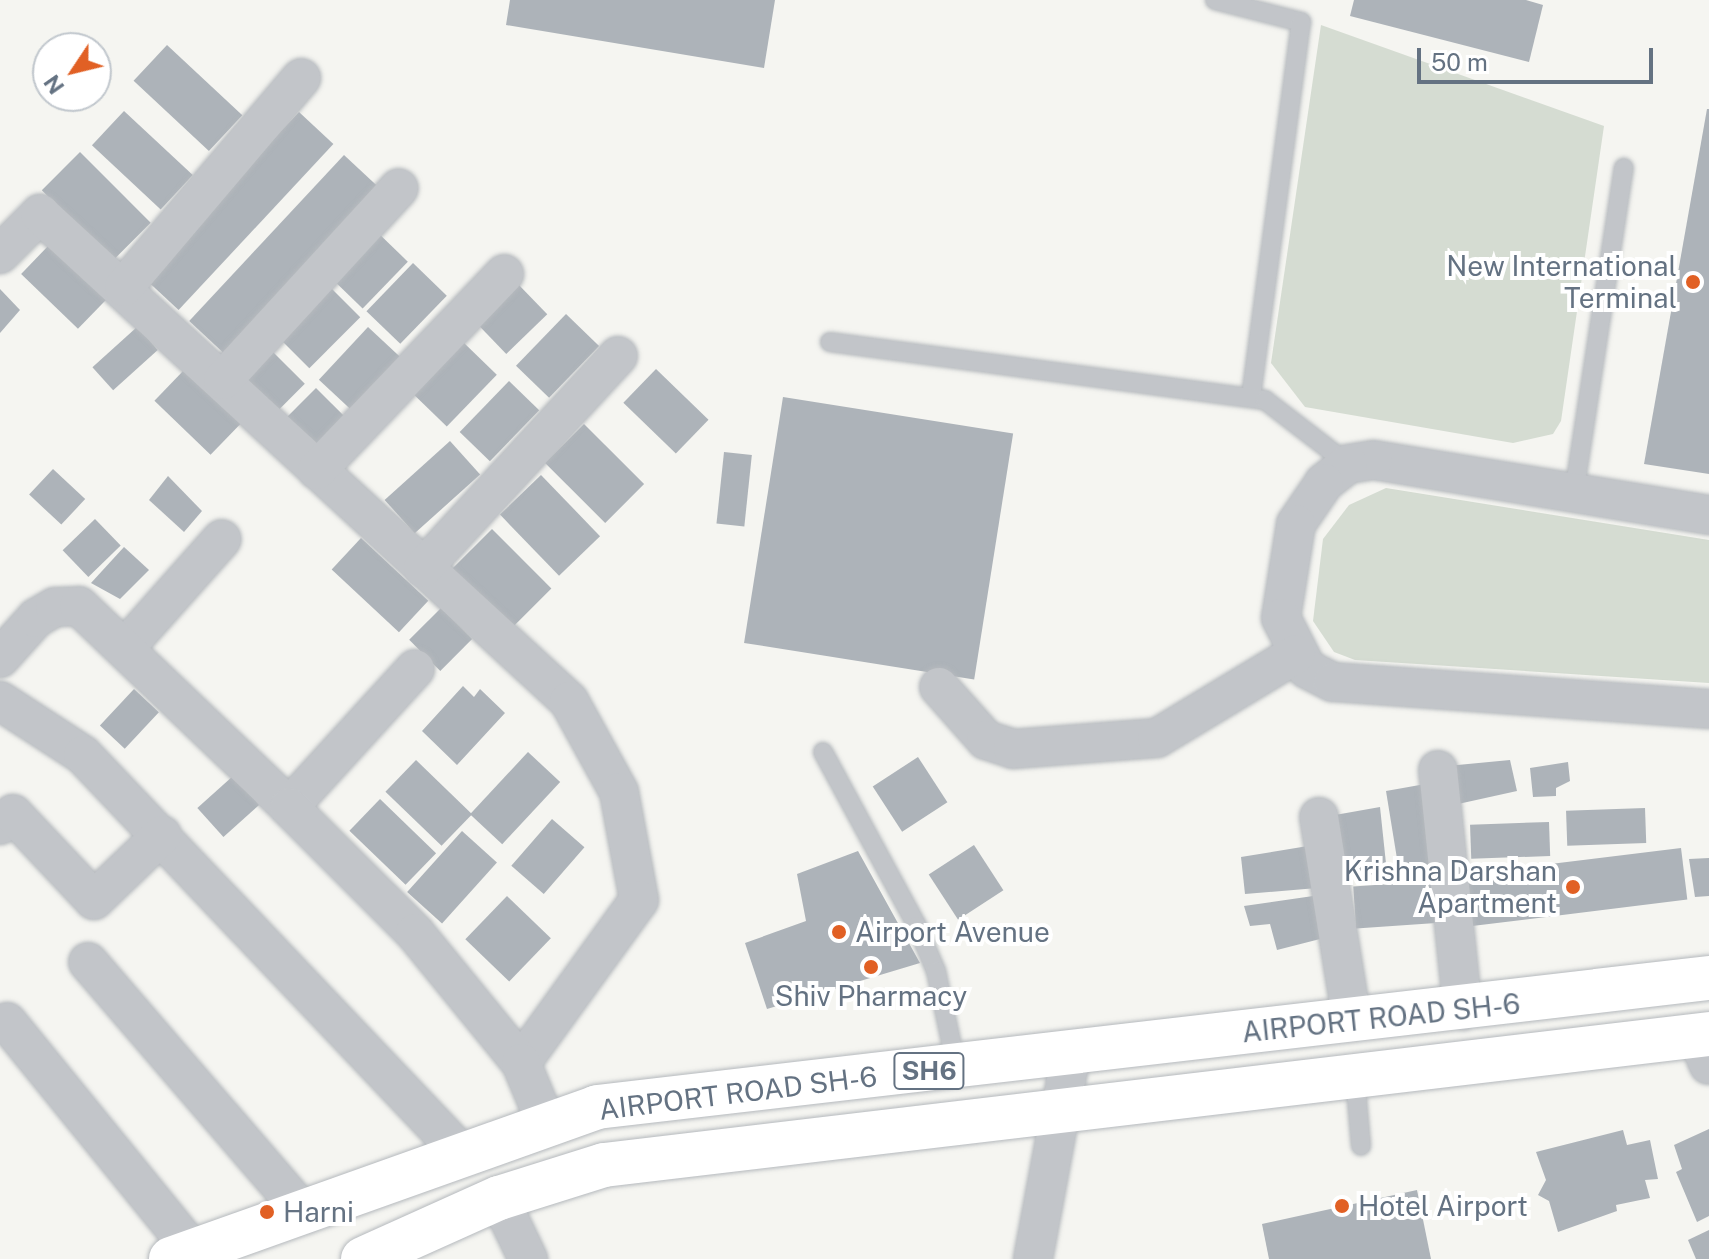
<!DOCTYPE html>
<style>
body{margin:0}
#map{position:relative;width:1709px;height:1259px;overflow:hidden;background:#f5f5f1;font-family:"Public Sans",sans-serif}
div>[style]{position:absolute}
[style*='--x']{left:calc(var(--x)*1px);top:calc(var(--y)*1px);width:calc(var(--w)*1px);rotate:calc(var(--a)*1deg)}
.green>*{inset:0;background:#d5dcd2}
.building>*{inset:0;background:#adb3b9;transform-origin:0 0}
.roads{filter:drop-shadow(0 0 2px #b5b9bd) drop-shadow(0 0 2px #b5b9bd)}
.lane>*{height:18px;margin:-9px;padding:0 9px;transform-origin:9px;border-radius:9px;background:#c2c5c9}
.street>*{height:38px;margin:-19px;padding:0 19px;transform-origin:19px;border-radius:19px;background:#c2c5c9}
.primary>*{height:44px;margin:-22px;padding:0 22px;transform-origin:22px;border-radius:22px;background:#fff}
.dots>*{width:22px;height:22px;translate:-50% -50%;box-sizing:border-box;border:4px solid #fff;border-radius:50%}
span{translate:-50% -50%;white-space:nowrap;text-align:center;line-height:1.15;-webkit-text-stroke:8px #fff;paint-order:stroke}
.shield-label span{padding:2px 6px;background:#fff;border:2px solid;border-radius:6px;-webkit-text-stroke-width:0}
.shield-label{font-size:26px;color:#647282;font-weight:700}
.poi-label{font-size:28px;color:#647282}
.right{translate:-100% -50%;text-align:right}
.left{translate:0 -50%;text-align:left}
.street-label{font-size:28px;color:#647282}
.north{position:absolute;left:32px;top:32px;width:80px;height:80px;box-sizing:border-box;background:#fff;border:2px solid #c1c7cd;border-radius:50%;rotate:235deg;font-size:22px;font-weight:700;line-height:32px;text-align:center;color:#647282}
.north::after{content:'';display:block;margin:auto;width:28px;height:36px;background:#e16024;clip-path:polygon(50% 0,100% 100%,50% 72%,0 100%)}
.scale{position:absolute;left:1417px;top:48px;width:236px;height:36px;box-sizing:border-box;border:4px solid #647282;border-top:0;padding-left:10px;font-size:24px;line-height:28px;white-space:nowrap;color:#647282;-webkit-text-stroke:6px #fff;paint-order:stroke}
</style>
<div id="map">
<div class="green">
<div style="clip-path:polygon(1321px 25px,1604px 126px,1561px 421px,1553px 434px,1513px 443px,1305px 407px,1271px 363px)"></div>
<div style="clip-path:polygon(1386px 488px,1709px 540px,1709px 683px,1355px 660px,1334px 652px,1313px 621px,1323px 539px,1349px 505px)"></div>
</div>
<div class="building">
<div style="clip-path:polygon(510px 0,775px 0,764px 68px,506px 25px)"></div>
<div style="clip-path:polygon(1354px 0,1526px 0,1543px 5px,1529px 62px,1350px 16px)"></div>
<div style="left:167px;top:45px;width:103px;height:49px;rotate:43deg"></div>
<div style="clip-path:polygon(1707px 109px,1709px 109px,1709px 474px,1644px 464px)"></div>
<div style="left:124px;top:111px;width:94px;height:47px;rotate:43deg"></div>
<div style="left:299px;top:112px;width:47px;height:227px;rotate:43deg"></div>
<div style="left:80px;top:152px;width:100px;height:54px;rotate:45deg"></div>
<div style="left:344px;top:155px;width:47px;height:227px;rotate:43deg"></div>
<div style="left:374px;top:229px;width:47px;height:65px;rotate:44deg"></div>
<div style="left:51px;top:243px;width:79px;height:43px;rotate:44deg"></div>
<div style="left:413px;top:263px;width:47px;height:67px;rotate:44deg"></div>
<div style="left:516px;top:282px;width:45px;height:57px;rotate:46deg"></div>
<div style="left:327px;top:284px;width:47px;height:72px;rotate:45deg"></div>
<div style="clip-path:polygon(0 289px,20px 310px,0 333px)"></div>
<div style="left:566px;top:314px;width:46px;height:72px;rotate:44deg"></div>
<div style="left:137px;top:327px;width:31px;height:60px;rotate:48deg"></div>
<div style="left:368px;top:327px;width:47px;height:72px;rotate:43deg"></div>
<div style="left:463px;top:342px;width:47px;height:72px;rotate:44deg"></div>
<div style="left:273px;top:352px;width:45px;height:42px;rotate:45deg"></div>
<div style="left:185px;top:369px;width:78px;height:44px;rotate:44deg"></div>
<div style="left:656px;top:369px;width:73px;height:47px;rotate:44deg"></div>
<div style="left:509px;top:381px;width:42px;height:71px;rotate:44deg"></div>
<div style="left:316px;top:388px;width:45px;height:42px;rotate:45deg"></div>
<div style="left:783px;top:397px;width:233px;height:249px;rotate:9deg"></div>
<div style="left:584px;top:424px;width:85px;height:55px;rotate:45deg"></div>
<div style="left:450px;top:441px;width:45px;height:88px;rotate:48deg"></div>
<div style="left:724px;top:452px;width:28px;height:72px;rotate:6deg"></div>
<div style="left:53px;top:469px;width:44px;height:35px;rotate:43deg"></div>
<div style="left:541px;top:475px;width:85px;height:57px;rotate:46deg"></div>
<div style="clip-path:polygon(168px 476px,202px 511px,184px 532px,149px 500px)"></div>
<div style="left:95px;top:519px;width:37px;height:45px;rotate:46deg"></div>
<div style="left:492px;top:529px;width:84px;height:57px;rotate:45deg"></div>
<div style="left:361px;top:538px;width:92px;height:43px;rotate:43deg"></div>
<div style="clip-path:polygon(124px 547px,149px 570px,120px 599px,91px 583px)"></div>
<div style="left:441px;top:608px;width:44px;height:45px;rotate:45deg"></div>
<div style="clip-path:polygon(463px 686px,474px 697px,480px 689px,505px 713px,457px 765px,422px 731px)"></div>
<div style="left:134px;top:689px;width:34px;height:50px;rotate:43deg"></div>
<div style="left:528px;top:752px;width:44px;height:85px;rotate:43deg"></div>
<div style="left:918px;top:757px;width:54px;height:54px;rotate:57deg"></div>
<div style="left:416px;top:760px;width:78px;height:44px;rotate:44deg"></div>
<div style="clip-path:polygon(1510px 760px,1517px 791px,1449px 806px,1447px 766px)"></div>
<div style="clip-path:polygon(1568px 762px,1570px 781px,1556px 788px,1556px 796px,1533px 797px,1530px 768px)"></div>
<div style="left:233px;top:776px;width:39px;height:48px;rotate:48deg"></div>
<div style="clip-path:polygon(1431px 783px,1437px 867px,1399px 871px,1386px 791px)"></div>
<div style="left:380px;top:799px;width:78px;height:44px;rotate:44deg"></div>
<div style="clip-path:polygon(1380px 807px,1387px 873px,1346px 877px,1335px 815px)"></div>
<div style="left:1645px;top:808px;width:35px;height:79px;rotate:88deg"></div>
<div style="left:552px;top:819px;width:43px;height:62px;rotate:41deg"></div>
<div style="left:1549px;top:822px;width:34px;height:79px;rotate:88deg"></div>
<div style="left:462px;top:831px;width:47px;height:82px;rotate:42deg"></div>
<div style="left:974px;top:845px;width:54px;height:54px;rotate:57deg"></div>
<div style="clip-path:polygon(1314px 845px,1317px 888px,1245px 894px,1241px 857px)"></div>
<div style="left:1681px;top:848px;width:52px;height:223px;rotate:83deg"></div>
<div style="clip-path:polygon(858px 851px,920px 963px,767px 1009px,745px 943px,806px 921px,797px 874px)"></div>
<div style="clip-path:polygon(1709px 858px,1709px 896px,1695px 897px,1689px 859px)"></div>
<div style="left:1433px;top:881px;width:42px;height:80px;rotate:86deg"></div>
<div style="clip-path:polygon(1320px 895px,1324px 938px,1277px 950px,1270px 924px,1250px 926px,1244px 906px)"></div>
<div style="left:507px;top:896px;width:61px;height:60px;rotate:44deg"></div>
<div style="clip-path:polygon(1709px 1129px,1709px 1216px,1697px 1222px,1676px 1172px,1682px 1169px,1674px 1145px)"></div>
<div style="clip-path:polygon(1623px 1130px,1627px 1145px,1650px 1140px,1658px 1179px,1645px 1180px,1650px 1198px,1616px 1205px,1617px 1211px,1558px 1232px,1549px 1201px,1538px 1195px,1546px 1180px,1536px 1152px)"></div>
<div style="clip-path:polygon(1417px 1190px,1431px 1259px,1269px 1259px,1262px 1224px)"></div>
<div style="clip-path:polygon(1709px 1230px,1709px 1259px,1696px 1259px,1688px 1240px)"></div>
</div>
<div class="roads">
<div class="lane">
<div style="--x:1215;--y:0;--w:89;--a:14.3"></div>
<div style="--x:1301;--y:22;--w:379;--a:97.6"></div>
<div style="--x:830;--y:342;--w:439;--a:7.6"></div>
<div style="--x:1265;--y:400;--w:105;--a:37.6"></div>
<div style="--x:1574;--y:493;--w:329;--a:-81.3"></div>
<div style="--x:823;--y:752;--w:198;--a:61.6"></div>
<div style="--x:917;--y:926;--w:49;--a:67.1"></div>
<div style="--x:936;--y:971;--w:96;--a:78"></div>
<div style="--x:1355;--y:1077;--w:69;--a:85"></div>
</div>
<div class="street">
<div style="--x:0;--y:254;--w:57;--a:-45"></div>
<div style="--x:40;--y:214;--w:719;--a:42.63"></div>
<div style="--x:569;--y:701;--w:104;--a:61.2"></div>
<div style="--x:619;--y:792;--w:110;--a:79.5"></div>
<div style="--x:639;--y:900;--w:201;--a:125.9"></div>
<div style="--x:124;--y:287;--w:274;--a:-49.7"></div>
<div style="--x:223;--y:380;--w:260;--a:-47.5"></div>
<div style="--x:317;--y:470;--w:271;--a:-46.3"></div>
<div style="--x:1709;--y:515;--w:340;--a:-170.7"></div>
<div style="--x:1373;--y:460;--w:25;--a:171"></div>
<div style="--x:1348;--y:464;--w:31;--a:142"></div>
<div style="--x:1324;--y:483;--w:50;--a:124.3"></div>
<div style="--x:1296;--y:524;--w:95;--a:99.1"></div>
<div style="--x:1281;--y:618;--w:57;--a:63"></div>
<div style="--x:1307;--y:669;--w:29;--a:27"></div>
<div style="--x:1333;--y:682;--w:377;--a:4.1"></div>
<div style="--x:423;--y:568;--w:288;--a:-47.4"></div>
<div style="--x:126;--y:647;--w:144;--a:-48.4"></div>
<div style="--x:0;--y:658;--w:54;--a:-48"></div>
<div style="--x:36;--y:618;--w:22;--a:-30"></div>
<div style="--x:55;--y:607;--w:24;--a:-2"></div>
<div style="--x:79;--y:606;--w:291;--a:43.7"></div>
<div style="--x:415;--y:669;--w:187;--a:132.4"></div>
<div style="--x:289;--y:807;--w:178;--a:45"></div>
<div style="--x:415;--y:933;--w:168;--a:50.8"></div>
<div style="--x:521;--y:1063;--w:65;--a:67.4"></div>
<div style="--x:939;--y:687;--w:71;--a:48.4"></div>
<div style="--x:986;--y:740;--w:28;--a:18"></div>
<div style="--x:1013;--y:749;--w:144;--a:-4.4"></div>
<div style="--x:1157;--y:738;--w:162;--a:-31.1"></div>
<div style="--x:0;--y:701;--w:99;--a:33"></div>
<div style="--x:83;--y:755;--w:553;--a:46.47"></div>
<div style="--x:1438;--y:770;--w:242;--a:84.1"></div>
<div style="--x:1319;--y:817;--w:206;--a:80.8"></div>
<div style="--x:0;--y:825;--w:17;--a:-40"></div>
<div style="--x:13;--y:814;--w:118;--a:46.7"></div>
<div style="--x:94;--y:900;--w:94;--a:-43.7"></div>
<div style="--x:88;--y:962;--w:333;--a:49.3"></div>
<div style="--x:7;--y:1022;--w:294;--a:50.9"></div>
<div style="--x:1697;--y:1036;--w:31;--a:68"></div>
<div style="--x:499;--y:1198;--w:68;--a:64.6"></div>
<div style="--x:1033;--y:1259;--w:208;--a:-79.5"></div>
</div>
<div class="primary">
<div style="--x:171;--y:1259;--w:452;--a:-19.6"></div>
<div style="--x:597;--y:1107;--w:1119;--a:-6.62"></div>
<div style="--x:363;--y:1259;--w:149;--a:-24.2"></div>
<div style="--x:499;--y:1198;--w:110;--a:-17.4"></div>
<div style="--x:604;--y:1165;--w:1113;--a:-6.76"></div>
</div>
</div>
<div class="dots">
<div style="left:1693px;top:282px;background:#e16024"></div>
<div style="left:1573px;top:887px;background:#e16024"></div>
<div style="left:839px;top:932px;background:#e16024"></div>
<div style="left:871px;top:967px;background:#e16024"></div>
<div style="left:1342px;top:1206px;background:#e16024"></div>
<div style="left:267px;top:1212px;background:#e16024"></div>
</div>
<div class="shield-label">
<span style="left:929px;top:1071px">SH6</span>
</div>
<div class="poi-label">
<span class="right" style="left:1677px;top:282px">New International<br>Terminal</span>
<span class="right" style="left:1557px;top:887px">Krishna Darshan<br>Apartment</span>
<span class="left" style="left:855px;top:932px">Airport Avenue</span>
<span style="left:871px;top:996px">Shiv Pharmacy</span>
<span class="left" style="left:1358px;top:1206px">Hotel Airport</span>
<span class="left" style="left:283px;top:1212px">Harni</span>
</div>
<div class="street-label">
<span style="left:1381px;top:1018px;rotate:-6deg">AIRPORT ROAD SH-6</span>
<span style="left:738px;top:1093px;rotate:-7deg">AIRPORT ROAD SH-6</span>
</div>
<div class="north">N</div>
<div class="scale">50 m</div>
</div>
